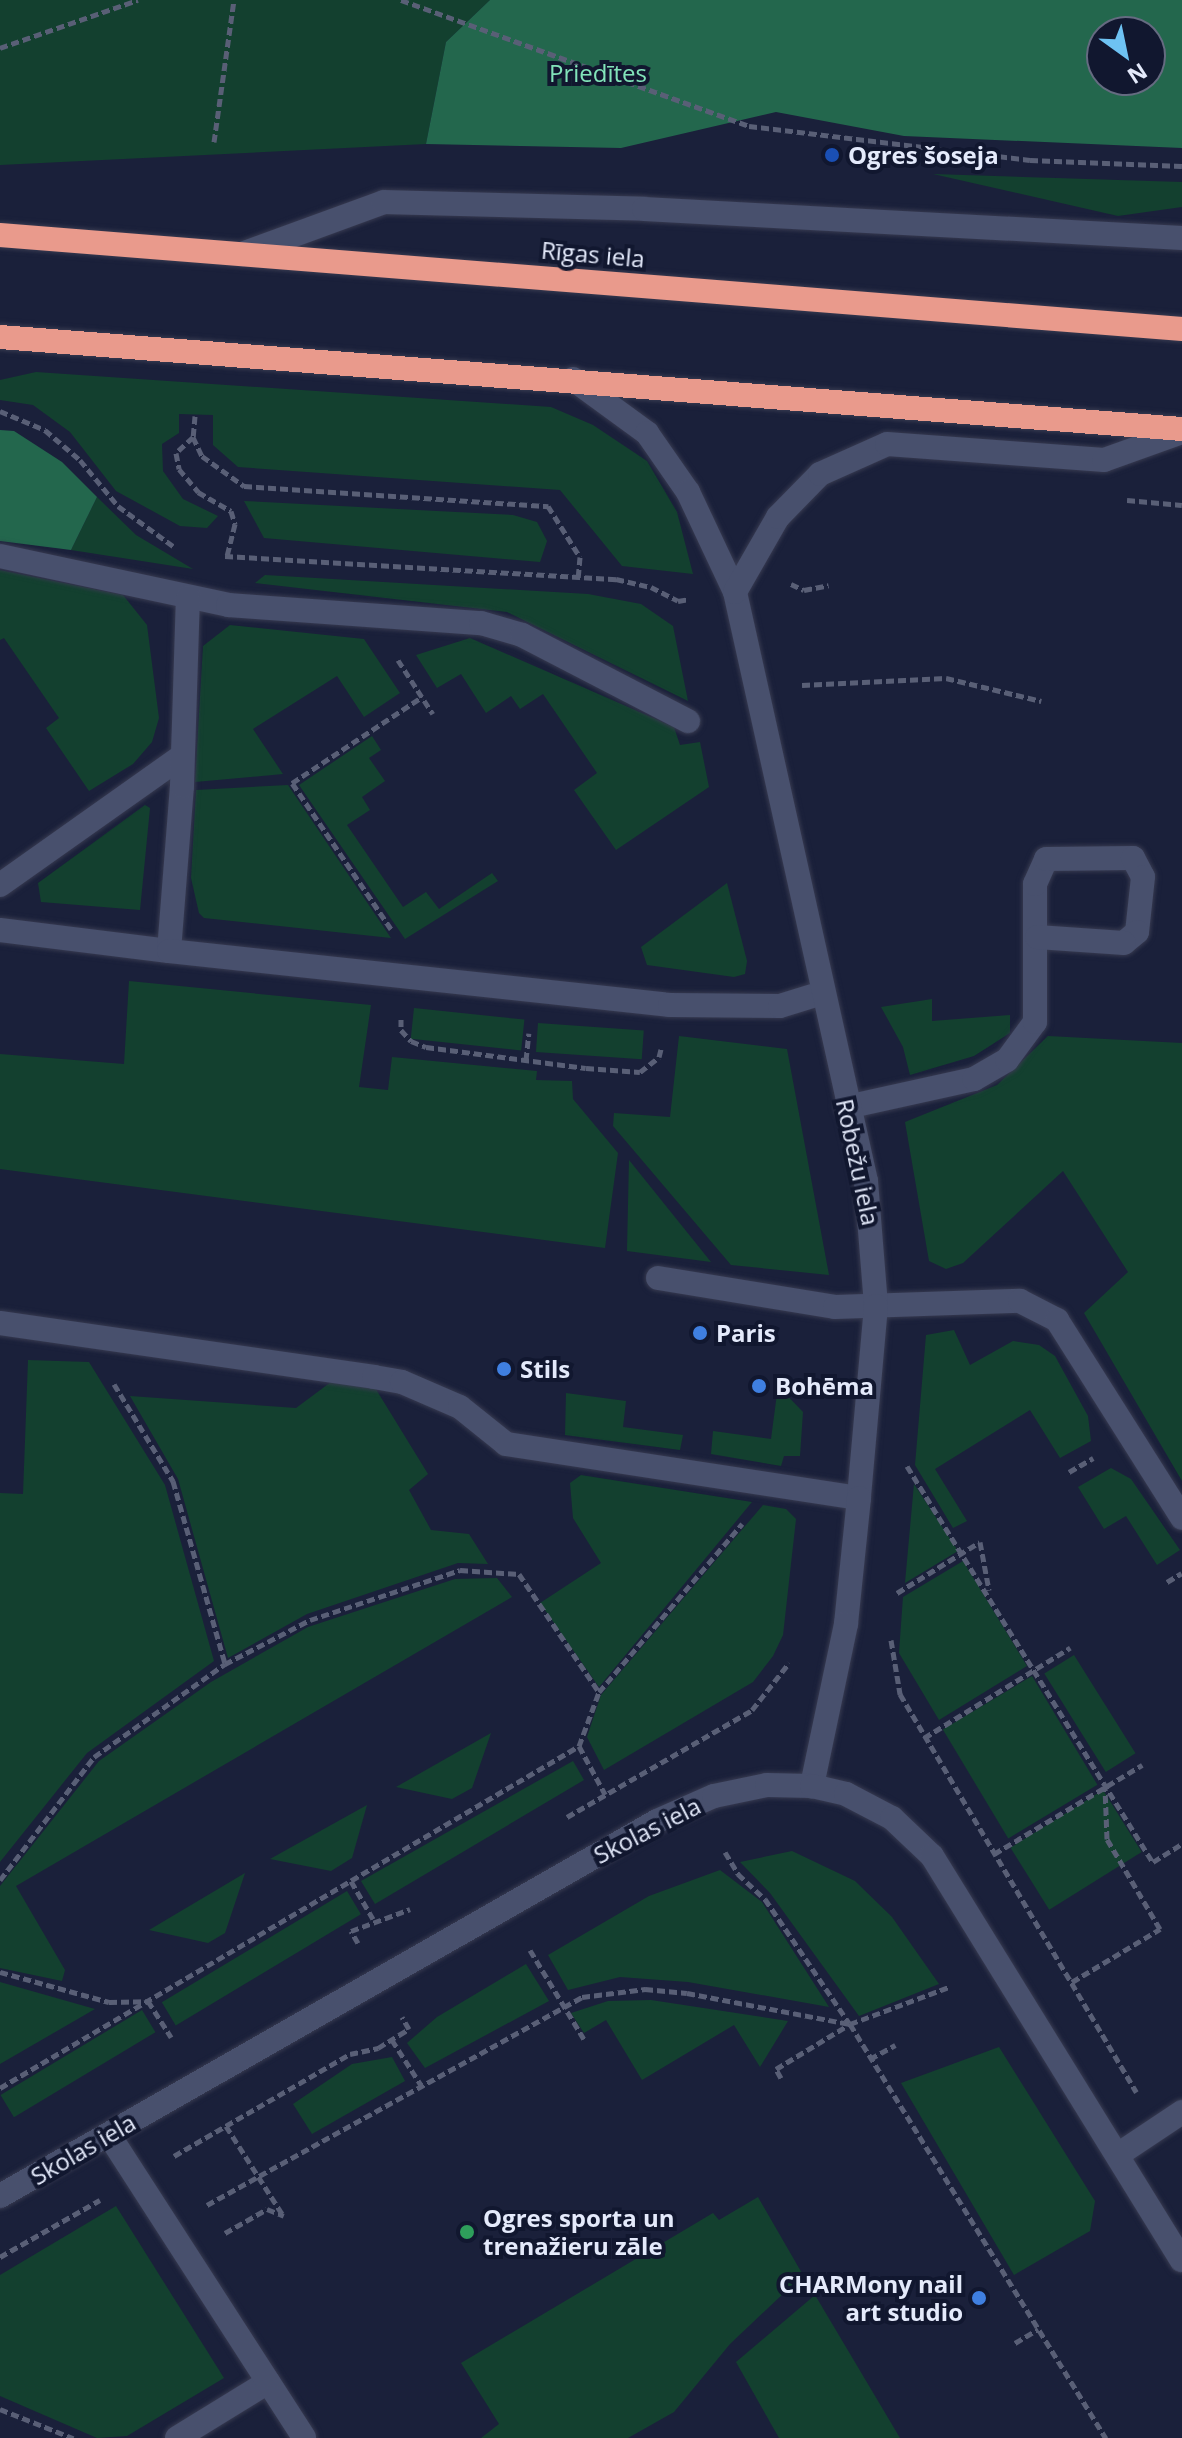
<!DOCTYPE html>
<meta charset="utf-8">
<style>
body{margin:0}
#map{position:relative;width:1182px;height:2438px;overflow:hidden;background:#1a203a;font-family:"Open Sans",sans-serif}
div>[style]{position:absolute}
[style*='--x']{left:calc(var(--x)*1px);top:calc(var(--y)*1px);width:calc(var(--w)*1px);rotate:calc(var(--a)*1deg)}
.green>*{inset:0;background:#13402f;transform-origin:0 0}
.forest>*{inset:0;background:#23674d}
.path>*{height:5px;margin-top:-2.5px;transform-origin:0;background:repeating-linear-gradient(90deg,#595f76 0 8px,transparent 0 12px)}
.roads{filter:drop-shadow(0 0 2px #373a50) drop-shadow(0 0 2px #373a50)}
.lane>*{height:24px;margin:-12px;padding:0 12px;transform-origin:12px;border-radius:12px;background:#48506d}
.street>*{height:24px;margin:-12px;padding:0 12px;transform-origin:12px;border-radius:12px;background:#48506d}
.secondary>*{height:24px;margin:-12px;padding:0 12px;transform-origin:12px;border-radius:12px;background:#48506d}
.highway>*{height:24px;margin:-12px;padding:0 12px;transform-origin:12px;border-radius:12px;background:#e99a8c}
.dots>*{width:22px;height:22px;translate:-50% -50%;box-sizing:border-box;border:4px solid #11172f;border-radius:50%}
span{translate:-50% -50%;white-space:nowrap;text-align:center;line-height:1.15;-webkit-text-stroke:8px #11172f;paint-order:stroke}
.park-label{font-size:24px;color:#82e4ba}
.poi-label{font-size:24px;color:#e4eafb;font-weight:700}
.left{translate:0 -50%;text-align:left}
.right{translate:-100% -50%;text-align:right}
.street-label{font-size:24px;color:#e4eafb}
.north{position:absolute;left:1086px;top:16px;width:80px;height:80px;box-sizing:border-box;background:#11172f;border:2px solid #656b81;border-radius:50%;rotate:147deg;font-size:22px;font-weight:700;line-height:32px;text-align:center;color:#e4eafb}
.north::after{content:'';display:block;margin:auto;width:28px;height:36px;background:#6ec2f3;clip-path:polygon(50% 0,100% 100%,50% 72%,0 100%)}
</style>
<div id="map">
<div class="green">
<div style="clip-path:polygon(0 0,490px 0,446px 42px,426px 144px,0 165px)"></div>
<div style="clip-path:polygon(933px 174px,1182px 182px,1182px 207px,1118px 216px)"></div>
<div style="clip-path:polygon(36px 372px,551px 407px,593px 425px,647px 461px,677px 512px,693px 574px,622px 566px,560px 490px,238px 467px,213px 445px,213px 415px,179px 414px,179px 433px,162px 444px,163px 471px,183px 499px,218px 516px,207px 528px,180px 526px,116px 491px,70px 432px,33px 405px,0 400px,0 380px)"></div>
<div style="clip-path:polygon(97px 497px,136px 535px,193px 569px,71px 550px)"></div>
<div style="clip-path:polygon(244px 501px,513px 515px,537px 522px,547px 541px,540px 562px,264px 538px)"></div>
<div style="clip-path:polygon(0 570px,123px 595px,147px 625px,159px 718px,152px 742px,133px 764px,89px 791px,46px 728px,59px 718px,4px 638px,0 640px)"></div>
<div style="clip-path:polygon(265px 575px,588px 594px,641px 604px,673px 626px,688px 701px,507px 612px,255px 583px)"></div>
<div style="clip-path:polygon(230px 625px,364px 639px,400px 693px,364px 717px,337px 676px,253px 729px,283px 774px,195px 782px,203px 646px)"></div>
<div style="clip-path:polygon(470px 638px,674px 727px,680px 745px,700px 742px,709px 787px,616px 850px,574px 790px,597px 773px,543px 694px,520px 709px,511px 696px,486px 713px,461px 674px,437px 688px,416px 655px)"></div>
<div style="clip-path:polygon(372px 736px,381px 750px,369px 758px,385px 781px,362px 797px,370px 810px,347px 825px,403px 907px,426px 892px,439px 909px,492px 873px,498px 881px,405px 939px,299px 785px)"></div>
<div style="clip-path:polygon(288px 785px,391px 938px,204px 918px,199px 913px,191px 878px,196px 790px)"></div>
<div style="clip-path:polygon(145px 805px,150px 808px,140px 910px,41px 902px,38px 883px)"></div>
<div style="clip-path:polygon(727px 883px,747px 961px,745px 974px,734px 977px,647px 965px,641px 947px)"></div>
<div style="clip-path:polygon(129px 981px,371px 1005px,359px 1087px,388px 1090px,392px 1057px,537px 1071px,536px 1080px,572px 1081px,573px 1099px,618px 1153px,605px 1248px,0 1169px,0 1054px,124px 1064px)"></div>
<div style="clip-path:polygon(932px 999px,932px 1021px,1010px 1015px,1010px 1033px,974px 1056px,910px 1075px,903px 1047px,881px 1007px)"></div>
<div style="left:414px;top:1008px;width:111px;height:31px;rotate:6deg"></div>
<div style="left:538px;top:1023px;width:106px;height:29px;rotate:4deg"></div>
<div style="clip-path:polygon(679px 1036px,787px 1049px,829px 1275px,731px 1265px,613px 1126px,614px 1113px,670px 1117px)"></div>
<div style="clip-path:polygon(1048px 1036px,1182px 1043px,1182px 1481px,1084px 1313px,1128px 1272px,1063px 1171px,963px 1263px,946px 1269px,929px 1261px,905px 1122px,997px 1085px)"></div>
<div style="clip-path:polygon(629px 1160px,711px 1262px,627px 1251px)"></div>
<div style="clip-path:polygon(954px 1330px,970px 1365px,1013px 1341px,1039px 1345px,1055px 1356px,1088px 1416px,1091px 1441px,1060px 1458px,1030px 1410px,935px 1469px,967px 1521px,953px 1528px,915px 1465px,926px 1335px)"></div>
<div style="clip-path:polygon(28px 1360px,89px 1362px,165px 1485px,214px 1661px,87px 1753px,0 1862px,0 1493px,23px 1494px)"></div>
<div style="clip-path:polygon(331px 1382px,374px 1386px,428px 1474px,409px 1490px,431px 1530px,469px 1534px,488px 1564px,458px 1563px,307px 1614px,228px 1658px,178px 1479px,130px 1396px,296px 1408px)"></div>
<div style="clip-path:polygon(778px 1386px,803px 1412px,800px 1456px,784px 1456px,781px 1466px,711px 1454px,713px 1431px,771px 1439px)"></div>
<div style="clip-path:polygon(566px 1393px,626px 1401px,623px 1427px,683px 1435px,680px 1450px,565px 1435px)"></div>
<div style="clip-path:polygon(1111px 1468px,1131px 1479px,1180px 1550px,1157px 1565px,1126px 1516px,1104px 1529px,1078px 1487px)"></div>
<div style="clip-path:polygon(581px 1475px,752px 1502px,599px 1687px,540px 1603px,601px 1563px,573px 1518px,570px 1483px)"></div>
<div style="clip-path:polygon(914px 1484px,958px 1551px,905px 1583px)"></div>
<div style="clip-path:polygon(763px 1505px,786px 1509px,796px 1519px,783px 1635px,773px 1656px,753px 1682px,604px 1770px,587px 1737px,601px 1695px)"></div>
<div style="clip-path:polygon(963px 1561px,1027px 1666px,939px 1720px,899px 1653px,903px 1597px)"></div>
<div style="clip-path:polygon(497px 1578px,512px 1597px,16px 1886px,65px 1970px,62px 1981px,0 1968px,0 1886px,99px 1761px,211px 1682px,308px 1627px,455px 1579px)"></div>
<div style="left:1074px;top:1655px;width:116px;height:35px;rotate:58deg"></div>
<div style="left:1032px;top:1676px;width:127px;height:104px;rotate:59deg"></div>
<div style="clip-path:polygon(491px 1733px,472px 1788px,452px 1799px,396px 1787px)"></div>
<div style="clip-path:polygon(573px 1761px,584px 1780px,375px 1904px,361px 1881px)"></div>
<div style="left:1103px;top:1790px;width:73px;height:109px;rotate:58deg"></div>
<div style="clip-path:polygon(367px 1805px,352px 1858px,331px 1871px,270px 1859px)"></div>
<div style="clip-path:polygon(792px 1851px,855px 1881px,892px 1917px,939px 1984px,859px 2016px,770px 1893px,740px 1862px)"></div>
<div style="clip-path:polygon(720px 1870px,762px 1902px,829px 2007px,688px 1982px,620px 1977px,568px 1990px,548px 1955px,649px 1896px)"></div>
<div style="clip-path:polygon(245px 1873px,225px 1933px,208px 1943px,149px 1930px)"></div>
<div style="left:347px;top:1891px;width:27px;height:216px;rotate:59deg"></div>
<div style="clip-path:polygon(526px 1964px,549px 2001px,425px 2068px,407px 2043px,437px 2017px)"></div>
<div style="clip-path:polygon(0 1982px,95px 2009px,0 2064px)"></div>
<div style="clip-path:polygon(651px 2000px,788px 2021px,760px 2067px,734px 2025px,642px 2080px,606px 2020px,584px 2033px,571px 2013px,608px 2001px)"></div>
<div style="left:142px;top:2010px;width:26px;height:165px;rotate:59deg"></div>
<div style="clip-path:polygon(999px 2047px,1095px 2201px,1090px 2231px,1014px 2275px,901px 2083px)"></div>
<div style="clip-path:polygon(392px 2057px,405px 2081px,312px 2134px,293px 2104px,352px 2064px)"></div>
<div style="clip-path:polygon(758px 2197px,803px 2275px,730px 2344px,674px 2412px,628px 2438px,481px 2438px,499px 2424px,461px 2363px,713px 2213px,719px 2220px)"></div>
<div style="clip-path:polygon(116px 2206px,224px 2378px,127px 2436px,97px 2438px,0 2396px,0 2275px)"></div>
<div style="clip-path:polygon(815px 2295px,900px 2438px,779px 2438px,736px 2362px)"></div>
</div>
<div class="forest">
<div style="clip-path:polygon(evenodd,490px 0,1182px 0,1182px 148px,904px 136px,776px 112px,621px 148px,426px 144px,446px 42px,490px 0,1150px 32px,1150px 80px,1102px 80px,1102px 32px,1150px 32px)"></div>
<div style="clip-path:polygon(0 430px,14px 431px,62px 462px,97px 497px,71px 550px,0 541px)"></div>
</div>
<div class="path">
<div style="--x:401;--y:0;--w:370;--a:19.9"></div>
<div style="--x:749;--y:126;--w:283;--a:6.9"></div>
<div style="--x:1030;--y:160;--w:152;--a:2.3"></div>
<div style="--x:0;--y:48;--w:146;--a:-19.2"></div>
<div style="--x:214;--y:142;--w:143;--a:-82"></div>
<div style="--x:0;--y:411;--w:49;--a:22.9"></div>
<div style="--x:45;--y:430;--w:46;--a:40.6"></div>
<div style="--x:80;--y:460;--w:60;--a:50.4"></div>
<div style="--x:118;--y:506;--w:68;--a:36"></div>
<div style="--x:195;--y:416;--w:21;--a:95"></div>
<div style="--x:193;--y:437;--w:21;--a:65"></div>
<div style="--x:202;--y:456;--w:52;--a:35.5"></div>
<div style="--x:244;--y:486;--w:305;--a:3.8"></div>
<div style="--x:548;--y:506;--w:60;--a:57.9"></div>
<div style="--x:580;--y:557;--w:21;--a:95"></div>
<div style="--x:193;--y:437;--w:23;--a:137"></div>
<div style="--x:176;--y:453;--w:16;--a:79"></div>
<div style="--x:179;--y:469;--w:30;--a:50"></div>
<div style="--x:198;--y:492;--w:38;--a:30"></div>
<div style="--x:231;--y:511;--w:14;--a:73"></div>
<div style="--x:235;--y:524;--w:33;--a:104"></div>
<div style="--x:1127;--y:500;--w:55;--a:5.2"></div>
<div style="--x:225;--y:556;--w:392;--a:3.4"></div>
<div style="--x:616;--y:579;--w:36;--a:13"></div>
<div style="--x:651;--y:587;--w:30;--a:27"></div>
<div style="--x:678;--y:601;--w:11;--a:-10"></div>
<div style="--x:791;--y:584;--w:14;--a:25"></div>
<div style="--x:804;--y:590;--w:25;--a:-11"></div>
<div style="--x:398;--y:660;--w:64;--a:57.1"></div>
<div style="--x:802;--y:685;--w:144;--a:-2.8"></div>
<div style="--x:946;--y:678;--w:98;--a:13.6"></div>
<div style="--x:391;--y:929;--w:176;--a:-124.1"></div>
<div style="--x:292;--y:783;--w:156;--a:-33.5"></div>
<div style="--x:401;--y:1019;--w:11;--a:90"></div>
<div style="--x:401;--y:1030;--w:15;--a:48"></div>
<div style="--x:411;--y:1041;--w:16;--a:22"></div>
<div style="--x:426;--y:1047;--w:161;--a:7.5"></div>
<div style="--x:586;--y:1068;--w:54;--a:4.2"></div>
<div style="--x:640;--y:1072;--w:24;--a:-38"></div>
<div style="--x:659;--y:1057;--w:8;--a:-76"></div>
<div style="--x:526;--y:1060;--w:27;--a:-84"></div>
<div style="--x:114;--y:1384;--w:114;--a:58.7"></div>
<div style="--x:173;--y:1481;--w:190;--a:74.1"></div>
<div style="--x:778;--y:1386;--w:48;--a:10.8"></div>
<div style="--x:907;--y:1466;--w:466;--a:58.2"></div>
<div style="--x:1153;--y:1862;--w:34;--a:-32"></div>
<div style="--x:1069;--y:1472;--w:28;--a:-30"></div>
<div style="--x:1167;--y:1582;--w:17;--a:-31"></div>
<div style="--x:897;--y:1593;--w:97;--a:-31.6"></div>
<div style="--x:980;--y:1542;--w:49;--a:79.4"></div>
<div style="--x:891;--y:1640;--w:55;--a:80.5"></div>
<div style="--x:900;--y:1694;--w:463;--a:59.3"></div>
<div style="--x:924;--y:1738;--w:172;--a:-31.7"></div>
<div style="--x:579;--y:1746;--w:55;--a:61.6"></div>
<div style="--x:567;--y:1817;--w:214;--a:-30"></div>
<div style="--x:752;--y:1710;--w:60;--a:-51.8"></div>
<div style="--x:725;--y:1852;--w:26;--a:59"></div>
<div style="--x:738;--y:1874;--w:37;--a:43"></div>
<div style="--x:765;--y:1899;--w:150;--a:55.9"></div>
<div style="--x:994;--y:1854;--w:173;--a:-31"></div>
<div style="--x:0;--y:1880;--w:155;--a:-52.6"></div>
<div style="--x:94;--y:1757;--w:161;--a:-35.4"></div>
<div style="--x:225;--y:1664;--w:96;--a:-27.4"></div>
<div style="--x:310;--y:1620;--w:158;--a:-18.4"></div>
<div style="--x:460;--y:1570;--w:59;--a:3.9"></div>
<div style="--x:519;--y:1574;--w:143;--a:55.9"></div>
<div style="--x:351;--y:1881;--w:44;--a:59.9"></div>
<div style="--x:358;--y:1943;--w:14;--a:-120"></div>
<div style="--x:351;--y:1931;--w:63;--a:-20.4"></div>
<div style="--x:530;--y:1950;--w:104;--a:58.8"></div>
<div style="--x:0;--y:1972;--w:113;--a:15.4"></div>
<div style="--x:109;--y:2002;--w:39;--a:-1"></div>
<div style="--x:148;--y:2001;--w:43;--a:57.4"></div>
<div style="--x:1072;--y:1982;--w:103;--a:-31.1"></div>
<div style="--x:1160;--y:1929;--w:104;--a:-120.5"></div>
<div style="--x:1107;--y:1839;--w:53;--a:-92.2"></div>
<div style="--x:392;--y:2040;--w:54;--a:57.2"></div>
<div style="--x:870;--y:2059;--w:29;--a:-29"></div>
<div style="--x:781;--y:2078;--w:10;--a:-119"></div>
<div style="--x:776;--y:2069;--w:87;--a:-31.3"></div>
<div style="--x:850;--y:2024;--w:106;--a:-20.5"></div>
<div style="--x:0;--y:2088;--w:672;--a:-30.57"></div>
<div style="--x:579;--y:1746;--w:58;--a:-69.7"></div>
<div style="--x:599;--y:1692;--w:221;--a:-49.6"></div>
<div style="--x:226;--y:2126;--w:106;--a:57.4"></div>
<div style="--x:174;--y:2156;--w:203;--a:-30.1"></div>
<div style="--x:350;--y:2054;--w:29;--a:-12"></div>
<div style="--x:378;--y:2048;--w:25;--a:-32"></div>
<div style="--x:399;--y:2035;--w:12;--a:-31"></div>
<div style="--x:409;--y:2029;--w:14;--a:-120"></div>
<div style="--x:207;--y:2205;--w:429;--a:-29"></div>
<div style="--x:582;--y:1997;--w:64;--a:-7.2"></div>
<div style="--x:645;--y:1989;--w:42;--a:5.4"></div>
<div style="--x:687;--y:1993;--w:166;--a:10.8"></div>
<div style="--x:850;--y:2024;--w:487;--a:58.3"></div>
<div style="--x:225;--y:2233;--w:48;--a:-29.7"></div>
<div style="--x:267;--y:2209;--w:18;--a:22"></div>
<div style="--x:0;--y:2257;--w:115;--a:-29.7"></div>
<div style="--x:1015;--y:2343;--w:27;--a:-31"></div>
<div style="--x:0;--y:2409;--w:79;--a:21.7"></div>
</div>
<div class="roads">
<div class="lane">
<div style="--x:0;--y:556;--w:233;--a:12.1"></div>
<div style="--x:228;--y:605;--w:254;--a:4.1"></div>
<div style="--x:481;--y:623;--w:43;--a:16.3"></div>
<div style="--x:522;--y:635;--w:187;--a:27.4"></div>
<div style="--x:0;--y:885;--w:223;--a:-35.3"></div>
<div style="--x:0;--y:930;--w:170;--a:7.1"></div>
<div style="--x:169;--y:951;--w:166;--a:-85.5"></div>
<div style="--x:182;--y:786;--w:189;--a:-88.2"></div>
<div style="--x:169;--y:951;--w:504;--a:6.15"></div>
<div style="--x:670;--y:1005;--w:110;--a:0.5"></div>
<div style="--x:780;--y:1006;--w:44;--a:-17.2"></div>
<div style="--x:847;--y:1107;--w:130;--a:-12.4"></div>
<div style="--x:974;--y:1079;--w:38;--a:-30"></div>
<div style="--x:1007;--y:1060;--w:47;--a:-53.6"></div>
<div style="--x:1035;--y:1022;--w:138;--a:-90"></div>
<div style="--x:1035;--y:884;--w:27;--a:-66"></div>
<div style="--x:1046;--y:859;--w:87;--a:-0.7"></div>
<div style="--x:1133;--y:858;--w:21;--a:62"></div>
<div style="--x:1143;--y:877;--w:55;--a:96.2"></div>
<div style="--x:1137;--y:932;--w:17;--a:140"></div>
<div style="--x:1124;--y:943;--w:87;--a:-176.1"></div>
<div style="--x:658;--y:1278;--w:179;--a:9.3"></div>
<div style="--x:835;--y:1307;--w:185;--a:-1.9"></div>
<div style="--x:1020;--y:1301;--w:42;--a:27.2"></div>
<div style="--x:1057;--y:1320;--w:234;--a:57.7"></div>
<div style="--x:0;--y:1323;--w:378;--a:8.2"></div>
<div style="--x:374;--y:1377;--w:28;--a:10"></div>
<div style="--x:402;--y:1382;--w:63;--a:23.3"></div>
<div style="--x:460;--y:1407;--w:59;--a:38.8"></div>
<div style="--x:506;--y:1444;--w:357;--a:8.7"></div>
<div style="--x:1119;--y:2154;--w:76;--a:-33.7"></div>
<div style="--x:177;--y:2438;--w:107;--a:-31.6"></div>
</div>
<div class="street">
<div style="--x:242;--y:254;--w:151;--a:-20.1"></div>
<div style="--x:384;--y:202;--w:260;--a:1.5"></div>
<div style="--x:644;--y:209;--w:539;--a:3.09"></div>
<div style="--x:573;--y:379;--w:92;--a:36.1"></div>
<div style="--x:647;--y:433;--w:72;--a:55.2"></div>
<div style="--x:688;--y:492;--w:110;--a:64.8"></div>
<div style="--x:735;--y:592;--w:603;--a:77.46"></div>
<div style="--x:866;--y:1181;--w:125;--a:85.4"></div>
<div style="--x:876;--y:1306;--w:193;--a:95.1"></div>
<div style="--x:859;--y:1498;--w:127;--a:95.9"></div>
<div style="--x:846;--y:1624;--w:166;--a:101.9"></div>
<div style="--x:735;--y:592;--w:86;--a:-60.2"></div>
<div style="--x:778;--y:517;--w:60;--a:-45.7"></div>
<div style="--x:820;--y:474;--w:73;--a:-24.1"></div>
<div style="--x:887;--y:444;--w:218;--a:4.2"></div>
<div style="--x:1104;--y:460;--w:83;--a:-19.7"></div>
<div style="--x:109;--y:2135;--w:360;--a:57.2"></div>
</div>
<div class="secondary">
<div style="--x:0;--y:2196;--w:756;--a:-29.72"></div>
<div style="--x:657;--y:1821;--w:62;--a:-23.7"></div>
<div style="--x:714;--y:1796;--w:54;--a:-11.7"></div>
<div style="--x:767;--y:1785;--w:45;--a:1.3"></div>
<div style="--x:812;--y:1786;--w:35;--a:13"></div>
<div style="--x:846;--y:1794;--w:52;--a:27.6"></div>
<div style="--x:892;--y:1818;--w:55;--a:43.5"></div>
<div style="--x:932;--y:1856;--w:475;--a:58.3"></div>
</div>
<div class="highway">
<div style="--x:0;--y:235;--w:1186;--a:4.55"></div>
<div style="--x:0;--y:337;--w:1186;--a:4.45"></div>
</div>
</div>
<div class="dots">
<div style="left:832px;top:155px;background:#1a4fb4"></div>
<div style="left:700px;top:1333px;background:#3f7fe0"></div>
<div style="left:504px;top:1369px;background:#3f7fe0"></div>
<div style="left:759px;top:1386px;background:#3f7fe0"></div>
<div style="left:467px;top:2232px;background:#2e9e5b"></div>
<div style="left:979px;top:2298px;background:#3f7fe0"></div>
</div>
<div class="park-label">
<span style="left:598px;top:73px">Priedītes</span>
</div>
<div class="poi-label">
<span class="left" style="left:848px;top:155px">Ogres šoseja</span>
<span class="left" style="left:716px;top:1333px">Paris</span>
<span class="left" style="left:520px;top:1369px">Stils</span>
<span class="left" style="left:775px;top:1386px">Bohēma</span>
<span class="left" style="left:483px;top:2232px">Ogres sporta un<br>trenažieru zāle</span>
<span class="right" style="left:963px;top:2298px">CHARMony nail<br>art studio</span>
</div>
<div class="street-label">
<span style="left:593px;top:254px;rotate:5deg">Rīgas iela</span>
<span style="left:858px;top:1162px;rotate:78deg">Robežu iela</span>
<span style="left:647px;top:1830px;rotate:-27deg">Skolas iela</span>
<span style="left:83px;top:2149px;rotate:-30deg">Skolas iela</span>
</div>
<div class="north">N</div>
</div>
